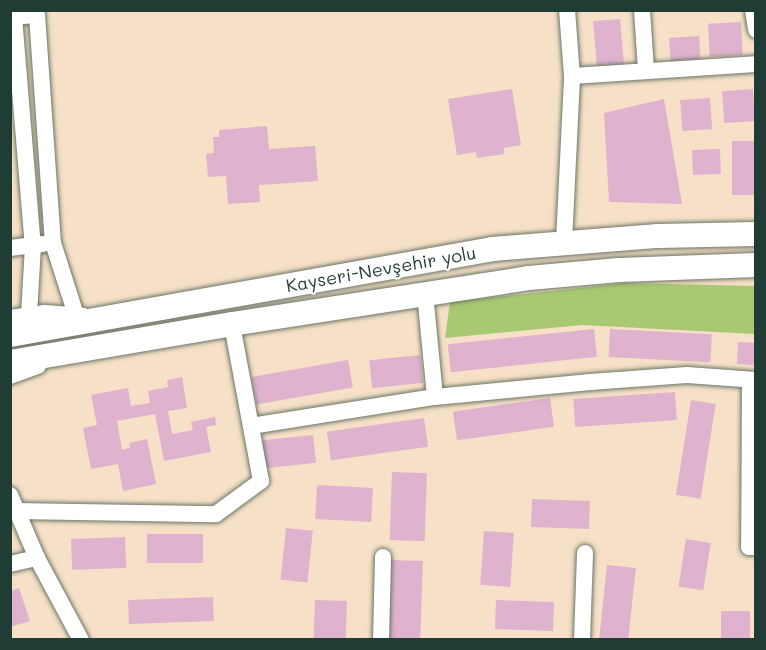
<!DOCTYPE html>
<meta charset="utf-8">
<style>
body{margin:0}
#map{position:relative;width:766px;height:650px;overflow:hidden;background:#f6e0c7;font-family:Mali,sans-serif}
div>[style]{position:absolute}
[style*='--x']{left:calc(var(--x)*1px);top:calc(var(--y)*1px);width:calc(var(--w)*1px);rotate:calc(var(--a)*1deg)}
.green>*{inset:0;background:#a8c972}
.building>*{inset:0;background:#dfb2cd;transform-origin:0 0}
.roads{filter:drop-shadow(0 0 2px #6a7667) drop-shadow(0 0 2px #6a7667)}
.minor>*{height:16px;margin:-8px;padding:0 8px;transform-origin:8px;border-radius:8px;background:#fff}
.highway>*{height:24px;margin:-12px;padding:0 12px;transform-origin:12px;border-radius:12px;background:#fff}
span{translate:-50% -50%;white-space:nowrap;text-align:center;line-height:1.15;-webkit-text-stroke:4.5px #fff;paint-order:stroke}
.street-label{font-size:18px;color:#1f3d34}
.frame{position:absolute;inset:0;border:12px solid #1f3d34;pointer-events:none}
</style>
<div id="map">
<div class="green">
<div style="clip-path:polygon(625px 283px,755px 286px,755px 334px,582px 325px,445px 338px,450px 302px)"></div>
</div>
<div class="building">
<div style="left:620px;top:19px;width:48px;height:27px;rotate:85deg"></div>
<div style="left:741px;top:22px;width:33px;height:33px;rotate:87deg"></div>
<div style="left:699px;top:36px;width:29px;height:30px;rotate:86deg"></div>
<div style="clip-path:polygon(512px 89px,521px 145px,504px 148px,504px 154px,477px 158px,476px 152px,457px 155px,448px 99px)"></div>
<div style="left:753px;top:89px;width:32px;height:31px;rotate:86deg"></div>
<div style="left:710px;top:98px;width:31px;height:30px;rotate:86deg"></div>
<div style="clip-path:polygon(664px 99px,682px 204px,609px 202px,604px 113px)"></div>
<div style="clip-path:polygon(267px 126px,269px 149px,315px 146px,318px 181px,259px 185px,260px 202px,228px 204px,226px 176px,208px 177px,206px 154px,214px 153px,213px 137px,219px 137px,219px 130px)"></div>
<div style="left:732px;top:141px;width:24px;height:54px"></div>
<div style="left:720px;top:149px;width:25px;height:28px;rotate:88deg"></div>
<div style="left:594px;top:329px;width:28px;height:147px;rotate:84deg"></div>
<div style="left:610px;top:329px;width:102px;height:28px;rotate:3deg"></div>
<div style="left:738px;top:342px;width:18px;height:22px;rotate:3deg"></div>
<div style="left:420px;top:355px;width:28px;height:51px;rotate:84deg"></div>
<div style="left:348px;top:360px;width:28px;height:98px;rotate:80deg"></div>
<div style="clip-path:polygon(182px 377px,187px 408px,168px 411px,172px 434px,193px 430px,191px 422px,215px 417px,216px 425px,206px 427px,211px 452px,164px 461px,155px 414px,117px 421px,122px 450px,130px 448px,129px 443px,147px 439px,156px 484px,123px 491px,118px 464px,91px 469px,83px 428px,97px 425px,91px 395px,128px 388px,131px 406px,150px 403px,148px 391px,168px 387px,167px 380px)"></div>
<div style="left:675px;top:392px;width:28px;height:102px;rotate:86deg"></div>
<div style="left:550px;top:398px;width:29px;height:98px;rotate:82deg"></div>
<div style="left:691px;top:400px;width:25px;height:96px;rotate:9deg"></div>
<div style="left:424px;top:418px;width:29px;height:98px;rotate:82deg"></div>
<div style="left:313px;top:435px;width:28px;height:51px;rotate:84deg"></div>
<div style="left:392px;top:472px;width:35px;height:68px;rotate:2deg"></div>
<div style="left:317px;top:485px;width:56px;height:34px;rotate:3deg"></div>
<div style="left:532px;top:499px;width:58px;height:28px;rotate:2deg"></div>
<div style="left:286px;top:528px;width:27px;height:52px;rotate:6deg"></div>
<div style="left:484px;top:531px;width:30px;height:54px;rotate:4deg"></div>
<div style="left:203px;top:534px;width:29px;height:56px;rotate:90deg"></div>
<div style="left:125px;top:537px;width:31px;height:54px;rotate:88deg"></div>
<div style="left:686px;top:539px;width:25px;height:48px;rotate:9deg"></div>
<div style="left:391px;top:560px;width:32px;height:80px;rotate:2deg"></div>
<div style="left:607px;top:565px;width:29px;height:75px;rotate:6deg"></div>
<div style="clip-path:polygon(19px 588px,30px 621px,10px 627px,10px 591px)"></div>
<div style="left:213px;top:597px;width:24px;height:85px;rotate:88deg"></div>
<div style="left:315px;top:600px;width:32px;height:40px;rotate:2deg"></div>
<div style="left:496px;top:600px;width:58px;height:29px;rotate:2deg"></div>
<div style="left:721px;top:611px;width:29px;height:29px"></div>
</div>
<div class="roads">
<div class="minor">
<div style="--x:642;--y:10;--w:61;--a:86.2"></div>
<div style="--x:753;--y:10;--w:20;--a:81"></div>
<div style="--x:10;--y:17;--w:27;--a:-4"></div>
<div style="--x:37;--y:15;--w:229;--a:86"></div>
<div style="--x:53;--y:243;--w:76;--a:72.3"></div>
<div style="--x:14;--y:17;--w:230;--a:85.3"></div>
<div style="--x:33;--y:246;--w:69;--a:93.3"></div>
<div style="--x:572;--y:76;--w:184;--a:-3.7"></div>
<div style="--x:564;--y:242;--w:166;--a:-87.2"></div>
<div style="--x:572;--y:76;--w:66;--a:-94.3"></div>
<div style="--x:10;--y:248;--w:33;--a:-7"></div>
<div style="--x:425;--y:293;--w:104;--a:84.5"></div>
<div style="--x:10;--y:318;--w:34;--a:-8"></div>
<div style="--x:44;--y:313;--w:39;--a:4"></div>
<div style="--x:10;--y:376;--w:30;--a:-20"></div>
<div style="--x:750;--y:380;--w:167;--a:90.3"></div>
<div style="--x:749;--y:547;--w:7;--a:0"></div>
<div style="--x:251;--y:426;--w:186;--a:-9"></div>
<div style="--x:435;--y:397;--w:156;--a:-5.5"></div>
<div style="--x:590;--y:382;--w:97;--a:-4.1"></div>
<div style="--x:687;--y:375;--w:69;--a:4.1"></div>
<div style="--x:10;--y:495;--w:69;--a:66.8"></div>
<div style="--x:37;--y:558;--w:93;--a:61.8"></div>
<div style="--x:15;--y:511;--w:201;--a:0.9"></div>
<div style="--x:216;--y:514;--w:56;--a:-36.3"></div>
<div style="--x:261;--y:481;--w:160;--a:-100.5"></div>
<div style="--x:10;--y:564;--w:28;--a:-13"></div>
<div style="--x:381;--y:640;--w:83;--a:-88.6"></div>
<div style="--x:582;--y:640;--w:87;--a:-88"></div>
</div>
<div class="highway">
<div style="--x:10;--y:335;--w:490;--a:-10.1"></div>
<div style="--x:492;--y:249;--w:167;--a:-4.5"></div>
<div style="--x:658;--y:236;--w:98;--a:-1.2"></div>
<div style="--x:10;--y:362;--w:225;--a:-9.7"></div>
<div style="--x:232;--y:324;--w:301;--a:-8.8"></div>
<div style="--x:529;--y:278;--w:90;--a:-5.1"></div>
<div style="--x:619;--y:270;--w:137;--a:-2.1"></div>
</div>
</div>
<div class="street-label">
<span style="left:381px;top:269px;rotate:-10deg">Kayseri-Nevşehir yolu</span>
</div>
<div class="frame"></div>
</div>
